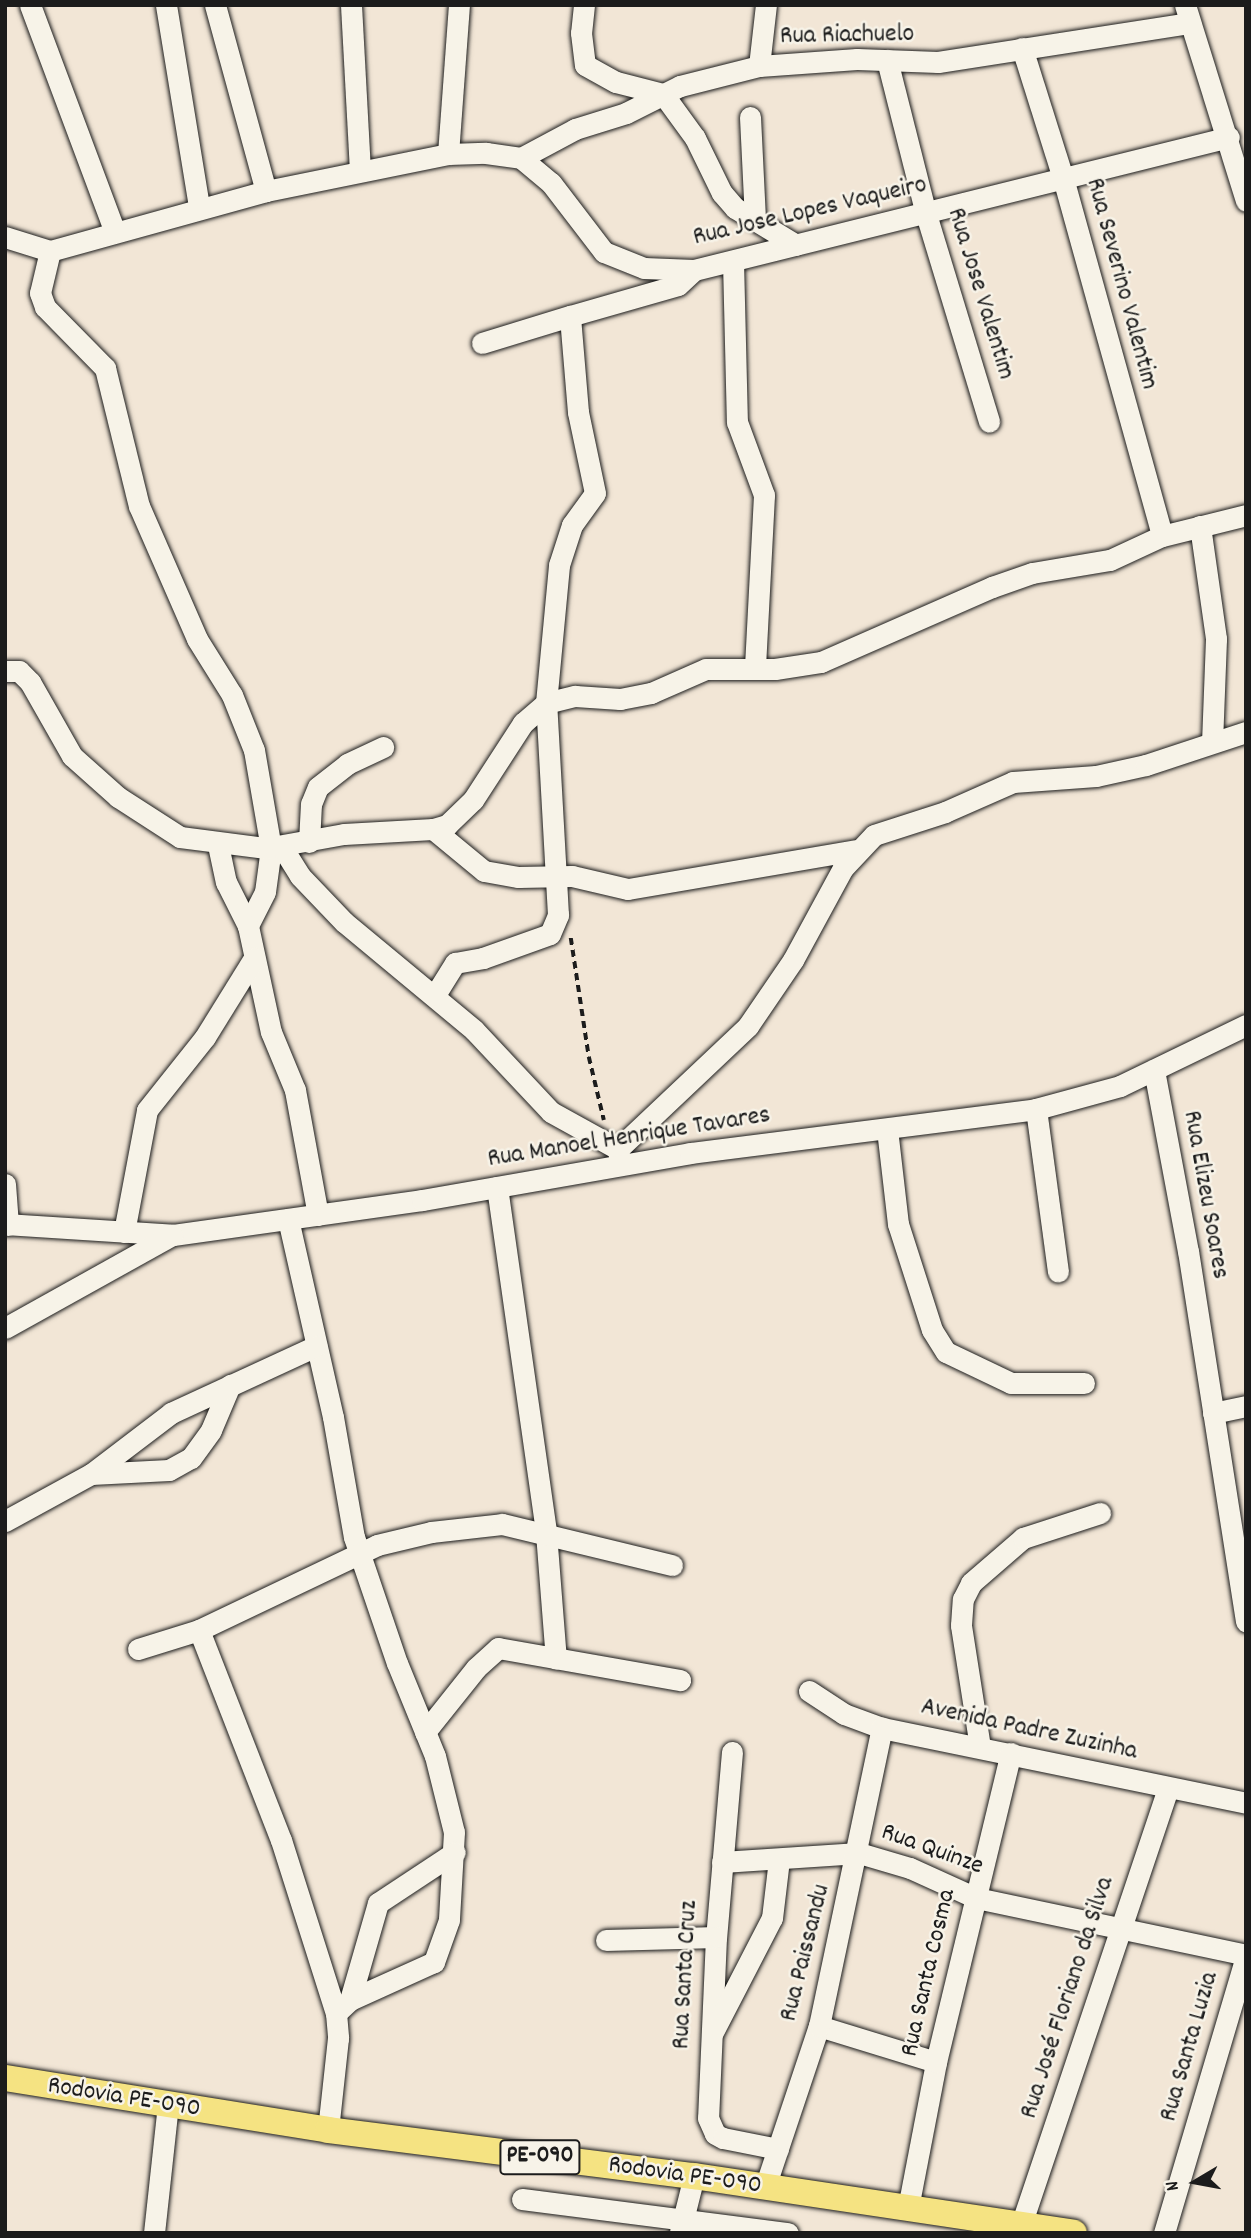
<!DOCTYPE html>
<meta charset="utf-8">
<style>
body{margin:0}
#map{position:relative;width:1251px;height:2238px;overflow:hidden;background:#f2e6d6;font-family:Dekko,sans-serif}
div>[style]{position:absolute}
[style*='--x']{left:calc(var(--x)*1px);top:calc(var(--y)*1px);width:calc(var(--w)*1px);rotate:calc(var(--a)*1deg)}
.path>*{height:3.5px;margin-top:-1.75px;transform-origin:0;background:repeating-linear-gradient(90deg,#1c1c1c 0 7px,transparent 0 12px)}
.roads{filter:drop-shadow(0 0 2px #1c1c1c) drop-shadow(0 0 2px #1c1c1c)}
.minor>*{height:21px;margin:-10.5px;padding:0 10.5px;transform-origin:10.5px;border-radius:10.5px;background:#f7f3e8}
.major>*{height:26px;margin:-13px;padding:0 13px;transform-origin:13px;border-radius:13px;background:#f5e382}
span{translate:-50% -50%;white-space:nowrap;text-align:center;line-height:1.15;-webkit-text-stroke:5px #f7f3e8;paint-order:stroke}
.shield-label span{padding:2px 5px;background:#f7f3e8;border:2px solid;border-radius:5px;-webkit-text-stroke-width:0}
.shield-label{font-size:24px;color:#1c1c1c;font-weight:700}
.street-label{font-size:26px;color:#1c1c1c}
.frame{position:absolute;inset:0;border:7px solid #1c1c1c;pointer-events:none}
.north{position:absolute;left:1160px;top:2147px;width:70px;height:70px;-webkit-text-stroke:5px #f7f3e8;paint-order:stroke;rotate:260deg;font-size:19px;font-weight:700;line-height:28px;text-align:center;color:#1c1c1c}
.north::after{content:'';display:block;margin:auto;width:24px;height:32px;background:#1c1c1c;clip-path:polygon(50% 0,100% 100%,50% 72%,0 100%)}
</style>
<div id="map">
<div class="path">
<div style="--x:571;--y:938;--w:120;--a:81.4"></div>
<div style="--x:589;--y:1057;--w:65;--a:76.6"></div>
</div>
<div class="roads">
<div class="minor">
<div style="--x:30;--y:5;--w:240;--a:69.5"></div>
<div style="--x:166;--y:5;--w:205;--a:80.7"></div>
<div style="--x:215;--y:5;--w:193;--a:74.7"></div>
<div style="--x:351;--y:5;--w:166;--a:86.9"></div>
<div style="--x:584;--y:5;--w:28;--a:96"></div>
<div style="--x:581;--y:33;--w:32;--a:83"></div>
<div style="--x:585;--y:65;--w:35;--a:29"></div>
<div style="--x:616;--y:82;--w:49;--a:14.3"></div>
<div style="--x:663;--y:94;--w:54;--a:54"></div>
<div style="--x:695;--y:138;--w:61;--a:63.9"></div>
<div style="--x:722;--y:193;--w:20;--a:49"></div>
<div style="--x:735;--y:208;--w:71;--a:31.2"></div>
<div style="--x:1185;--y:5;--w:205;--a:72.7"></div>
<div style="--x:1022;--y:48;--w:136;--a:72.5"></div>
<div style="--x:1063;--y:178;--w:371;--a:74.5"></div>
<div style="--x:887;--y:60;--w:159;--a:75.8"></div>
<div style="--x:926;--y:214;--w:217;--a:73.1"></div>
<div style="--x:759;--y:66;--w:61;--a:-83.5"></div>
<div style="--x:750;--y:117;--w:101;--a:87.2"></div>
<div style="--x:448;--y:154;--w:149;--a:-85.8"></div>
<div style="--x:521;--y:158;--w:61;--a:-28.2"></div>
<div style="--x:575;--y:129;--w:53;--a:-17.4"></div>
<div style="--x:626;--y:113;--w:60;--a:-26.6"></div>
<div style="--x:680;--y:86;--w:81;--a:-14.2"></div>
<div style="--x:759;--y:66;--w:98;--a:-4.1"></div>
<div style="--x:857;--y:59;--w:81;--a:2.1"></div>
<div style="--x:938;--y:62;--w:255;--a:-8.8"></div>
<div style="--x:5;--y:237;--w:47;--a:17.3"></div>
<div style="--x:50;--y:251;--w:224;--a:-15.5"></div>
<div style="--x:266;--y:191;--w:186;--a:-11.5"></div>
<div style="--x:448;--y:154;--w:38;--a:-2"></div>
<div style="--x:486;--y:153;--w:35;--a:8"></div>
<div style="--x:521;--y:158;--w:39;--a:40"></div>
<div style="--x:551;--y:183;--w:87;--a:52.5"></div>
<div style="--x:604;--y:252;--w:43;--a:21.8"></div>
<div style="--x:644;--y:268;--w:50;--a:2.3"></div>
<div style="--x:694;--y:270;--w:551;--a:-13.96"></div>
<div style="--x:50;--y:251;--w:43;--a:103.4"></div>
<div style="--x:40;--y:293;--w:15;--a:70"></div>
<div style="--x:45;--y:307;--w:86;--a:45.5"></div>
<div style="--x:105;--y:368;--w:142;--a:76.2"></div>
<div style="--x:139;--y:506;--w:145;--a:66.4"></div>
<div style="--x:197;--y:639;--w:66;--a:58"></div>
<div style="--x:232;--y:695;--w:59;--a:68.2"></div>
<div style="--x:254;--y:750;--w:99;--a:80.2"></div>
<div style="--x:271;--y:848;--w:44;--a:97.8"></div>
<div style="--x:265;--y:892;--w:38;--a:117"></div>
<div style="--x:733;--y:261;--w:161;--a:88.6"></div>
<div style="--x:737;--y:422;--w:78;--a:69.7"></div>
<div style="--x:764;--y:495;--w:173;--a:93"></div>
<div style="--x:482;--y:343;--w:92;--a:-17.1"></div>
<div style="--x:1200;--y:526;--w:114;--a:81.9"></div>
<div style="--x:1216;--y:639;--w:102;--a:92.2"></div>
<div style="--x:5;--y:671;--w:14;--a:0"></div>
<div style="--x:19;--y:671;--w:16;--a:45"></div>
<div style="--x:30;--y:682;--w:85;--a:60.4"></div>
<div style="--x:72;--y:756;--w:62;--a:41.7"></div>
<div style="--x:118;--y:797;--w:74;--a:32.8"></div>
<div style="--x:180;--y:837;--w:87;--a:7.3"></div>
<div style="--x:266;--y:848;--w:79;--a:-10.2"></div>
<div style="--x:344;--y:834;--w:89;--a:-3.2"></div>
<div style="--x:433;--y:829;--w:15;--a:-16"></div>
<div style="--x:447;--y:825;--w:36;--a:-44"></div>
<div style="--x:473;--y:800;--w:92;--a:-57"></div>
<div style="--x:523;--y:723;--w:30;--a:-41"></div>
<div style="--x:546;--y:703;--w:30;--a:-14"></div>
<div style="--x:575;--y:696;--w:45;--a:3.8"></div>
<div style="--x:620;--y:699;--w:32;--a:-11"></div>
<div style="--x:651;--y:693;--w:60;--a:-23.6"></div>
<div style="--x:706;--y:669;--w:69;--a:0"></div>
<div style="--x:775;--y:669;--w:47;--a:-8.7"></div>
<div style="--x:821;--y:662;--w:187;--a:-23.7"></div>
<div style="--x:992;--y:587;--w:42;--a:-19.3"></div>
<div style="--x:1032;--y:573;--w:79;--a:-9.5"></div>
<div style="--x:1110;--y:560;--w:57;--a:-24.8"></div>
<div style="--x:1162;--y:536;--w:87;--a:-14"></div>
<div style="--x:433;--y:829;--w:66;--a:39.5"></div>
<div style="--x:484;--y:871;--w:35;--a:10"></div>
<div style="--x:518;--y:877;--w:54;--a:-1.1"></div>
<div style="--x:572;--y:876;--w:57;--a:13.1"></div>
<div style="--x:628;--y:889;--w:230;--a:-9.7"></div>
<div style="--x:309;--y:842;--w:38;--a:-87"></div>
<div style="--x:311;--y:804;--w:18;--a:-68"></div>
<div style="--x:318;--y:787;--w:37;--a:-38"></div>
<div style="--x:347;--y:764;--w:40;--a:-25"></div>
<div style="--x:218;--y:845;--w:38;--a:78"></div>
<div style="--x:226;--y:882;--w:49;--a:63.4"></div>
<div style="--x:248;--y:926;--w:108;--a:77.8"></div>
<div style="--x:271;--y:1032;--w:63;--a:67.5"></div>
<div style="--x:295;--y:1090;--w:127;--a:79.6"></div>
<div style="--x:282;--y:847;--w:34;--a:58"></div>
<div style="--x:300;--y:876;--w:64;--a:46.3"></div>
<div style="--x:344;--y:922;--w:169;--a:39.7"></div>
<div style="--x:474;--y:1030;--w:112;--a:46.8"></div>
<div style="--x:551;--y:1112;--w:77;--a:28.9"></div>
<div style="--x:618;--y:1149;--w:14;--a:82"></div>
<div style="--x:435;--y:995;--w:38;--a:-58"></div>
<div style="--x:455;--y:963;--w:28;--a:-10"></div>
<div style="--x:483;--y:958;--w:71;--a:-19.7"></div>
<div style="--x:550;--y:934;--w:21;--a:-67"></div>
<div style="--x:558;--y:915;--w:212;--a:-93.2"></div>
<div style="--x:546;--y:703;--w:139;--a:-84.6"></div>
<div style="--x:559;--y:565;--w:42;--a:-72"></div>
<div style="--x:572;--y:525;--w:39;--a:-54"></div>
<div style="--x:595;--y:493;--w:83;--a:-101.9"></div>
<div style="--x:578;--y:412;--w:96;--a:-94.8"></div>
<div style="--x:570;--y:316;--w:112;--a:-16"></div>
<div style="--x:678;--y:285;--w:22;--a:-43"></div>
<div style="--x:1154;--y:1070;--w:184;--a:79.4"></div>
<div style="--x:1188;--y:1251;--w:375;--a:81.1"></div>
<div style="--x:1036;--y:1109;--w:164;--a:82.3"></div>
<div style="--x:887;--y:1129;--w:96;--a:83.4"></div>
<div style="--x:898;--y:1224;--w:111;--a:72.2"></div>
<div style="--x:932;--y:1330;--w:26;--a:58"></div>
<div style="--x:946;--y:1352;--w:72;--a:25.5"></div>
<div style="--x:1011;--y:1383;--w:73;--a:0"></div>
<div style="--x:618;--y:1149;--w:179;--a:-43.4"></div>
<div style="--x:748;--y:1026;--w:80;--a:-55.7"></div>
<div style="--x:793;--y:960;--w:105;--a:-61.5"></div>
<div style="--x:843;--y:868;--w:45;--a:-46.8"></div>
<div style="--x:874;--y:835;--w:75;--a:-17.9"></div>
<div style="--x:945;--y:812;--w:74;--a:-23.8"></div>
<div style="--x:1013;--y:782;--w:83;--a:-4.1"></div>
<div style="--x:1096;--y:776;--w:51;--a:-12.4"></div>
<div style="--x:1146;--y:765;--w:105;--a:-18.3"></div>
<div style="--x:5;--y:1184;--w:41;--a:85.8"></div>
<div style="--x:497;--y:1187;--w:349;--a:81.9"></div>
<div style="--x:546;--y:1533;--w:126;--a:85.5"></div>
<div style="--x:288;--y:1219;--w:203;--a:77.2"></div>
<div style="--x:333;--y:1417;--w:122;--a:80.1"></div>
<div style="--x:354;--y:1537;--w:133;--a:71.2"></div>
<div style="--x:397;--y:1663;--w:100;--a:67.8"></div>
<div style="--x:435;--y:1756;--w:78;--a:76"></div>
<div style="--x:454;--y:1832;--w:88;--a:93.3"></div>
<div style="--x:449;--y:1920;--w:45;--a:109.7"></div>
<div style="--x:434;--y:1962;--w:92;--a:155.7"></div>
<div style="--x:350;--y:2000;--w:19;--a:137"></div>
<div style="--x:5;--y:1224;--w:168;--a:3.7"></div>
<div style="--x:173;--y:1235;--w:251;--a:-8"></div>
<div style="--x:422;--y:1200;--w:272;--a:-9.9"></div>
<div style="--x:690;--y:1153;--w:349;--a:-7.2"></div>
<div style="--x:1036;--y:1109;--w:87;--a:-15.3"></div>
<div style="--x:1120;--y:1086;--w:140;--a:-25.8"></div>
<div style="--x:124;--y:1232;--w:124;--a:-79.3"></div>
<div style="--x:147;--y:1110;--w:93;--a:-51.5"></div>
<div style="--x:205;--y:1037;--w:93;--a:-58.2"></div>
<div style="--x:5;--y:1328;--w:191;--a:-29.1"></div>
<div style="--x:1213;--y:1413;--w:34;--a:-12"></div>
<div style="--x:91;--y:1474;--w:78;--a:-2.9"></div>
<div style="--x:169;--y:1470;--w:25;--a:-29"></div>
<div style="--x:191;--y:1458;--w:34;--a:-54"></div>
<div style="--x:211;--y:1430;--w:49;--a:-67.1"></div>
<div style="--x:5;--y:1521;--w:98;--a:-28.7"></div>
<div style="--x:91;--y:1474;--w:101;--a:-37.3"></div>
<div style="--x:171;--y:1413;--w:160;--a:-24.8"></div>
<div style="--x:199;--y:1630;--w:225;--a:68.7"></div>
<div style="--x:281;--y:1840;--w:182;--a:72.4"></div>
<div style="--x:336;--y:2013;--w:25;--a:85"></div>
<div style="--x:338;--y:2038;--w:93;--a:96.2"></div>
<div style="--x:138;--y:1649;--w:64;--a:-17.3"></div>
<div style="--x:199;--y:1630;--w:197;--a:-25.5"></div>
<div style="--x:377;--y:1545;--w:56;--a:-13.5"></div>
<div style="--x:431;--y:1532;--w:71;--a:-6.4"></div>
<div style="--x:502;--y:1524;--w:175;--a:13.6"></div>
<div style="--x:809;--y:1691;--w:42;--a:33.3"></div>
<div style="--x:844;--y:1714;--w:40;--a:20.2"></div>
<div style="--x:882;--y:1728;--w:372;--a:11.6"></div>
<div style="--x:425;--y:1732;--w:82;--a:-51.4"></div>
<div style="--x:476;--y:1668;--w:30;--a:-42"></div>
<div style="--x:498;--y:1648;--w:185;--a:10"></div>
<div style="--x:980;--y:1747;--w:123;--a:-98.9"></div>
<div style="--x:961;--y:1625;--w:26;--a:-86"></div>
<div style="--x:963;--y:1599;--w:18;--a:-63"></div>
<div style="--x:971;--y:1583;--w:69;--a:-40.9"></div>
<div style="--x:1023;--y:1538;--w:81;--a:-18"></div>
<div style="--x:732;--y:1752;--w:186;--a:94.9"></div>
<div style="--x:716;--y:1937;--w:181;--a:92.5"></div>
<div style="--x:708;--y:2118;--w:17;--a:66"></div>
<div style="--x:715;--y:2134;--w:9;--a:27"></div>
<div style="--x:723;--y:2138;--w:56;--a:11.3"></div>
<div style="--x:722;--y:1862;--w:137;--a:-3.8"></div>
<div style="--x:859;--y:1853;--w:53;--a:16.4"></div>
<div style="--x:910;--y:1868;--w:72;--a:24.4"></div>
<div style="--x:976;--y:1898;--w:276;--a:11.9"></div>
<div style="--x:606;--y:1940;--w:110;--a:-1.6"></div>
<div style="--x:350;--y:2000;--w:101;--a:-73.9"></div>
<div style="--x:378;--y:1903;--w:92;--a:-33.5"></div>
<div style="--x:819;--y:2026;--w:122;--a:17.1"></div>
<div style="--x:712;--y:2034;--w:131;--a:-62.7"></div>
<div style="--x:772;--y:1918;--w:59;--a:-83.2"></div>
<div style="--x:765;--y:2187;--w:170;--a:-71.5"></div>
<div style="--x:819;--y:2026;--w:305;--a:-78.1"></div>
<div style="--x:522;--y:2199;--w:268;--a:7.3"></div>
<div style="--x:908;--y:2208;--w:149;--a:-79.1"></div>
<div style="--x:936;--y:2062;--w:318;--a:-76.4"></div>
<div style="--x:1021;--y:2225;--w:460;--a:-71.4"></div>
<div style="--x:680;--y:2232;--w:58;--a:-76"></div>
<div style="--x:154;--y:2233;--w:129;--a:-83.8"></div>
<div style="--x:1164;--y:2233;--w:288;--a:-73.5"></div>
</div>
<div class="major">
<div style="--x:5;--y:2078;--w:327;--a:9.1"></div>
<div style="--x:328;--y:2130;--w:369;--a:7.2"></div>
<div style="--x:694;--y:2176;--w:384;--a:8.5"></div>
</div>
</div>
<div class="shield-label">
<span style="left:540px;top:2157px">PE-090</span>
</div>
<div class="street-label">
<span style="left:847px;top:36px;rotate:-1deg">Rua Riachuelo</span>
<span style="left:810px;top:212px;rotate:-13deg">Rua Jose Lopes Vaqueiro</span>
<span style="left:1121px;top:284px;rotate:75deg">Rua Severino Valentim</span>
<span style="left:980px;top:294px;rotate:73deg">Rua Jose Valentim</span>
<span style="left:629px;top:1138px;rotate:-9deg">Rua Manoel Henrique Tavares</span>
<span style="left:1205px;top:1195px;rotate:80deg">Rua Elizeu Soares</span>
<span style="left:1029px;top:1730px;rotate:12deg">Avenida Padre Zuzinha</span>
<span style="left:932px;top:1850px;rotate:20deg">Rua Quinze</span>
<span style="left:806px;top:1953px;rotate:-76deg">Rua Paissandu</span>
<span style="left:929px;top:1973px;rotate:-77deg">Rua Santa Cosma</span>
<span style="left:686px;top:1975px;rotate:-87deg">Rua Santa Cruz</span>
<span style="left:1068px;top:1998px;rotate:-72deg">Rua José Floriano da Silva</span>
<span style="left:1190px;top:2047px;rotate:-74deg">Rua Santa Luzia</span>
<span style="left:124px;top:2098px;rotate:9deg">Rodovia PE-090</span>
<span style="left:685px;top:2176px;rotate:8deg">Rodovia PE-090</span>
</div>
<div class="frame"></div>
<div class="north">N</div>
</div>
